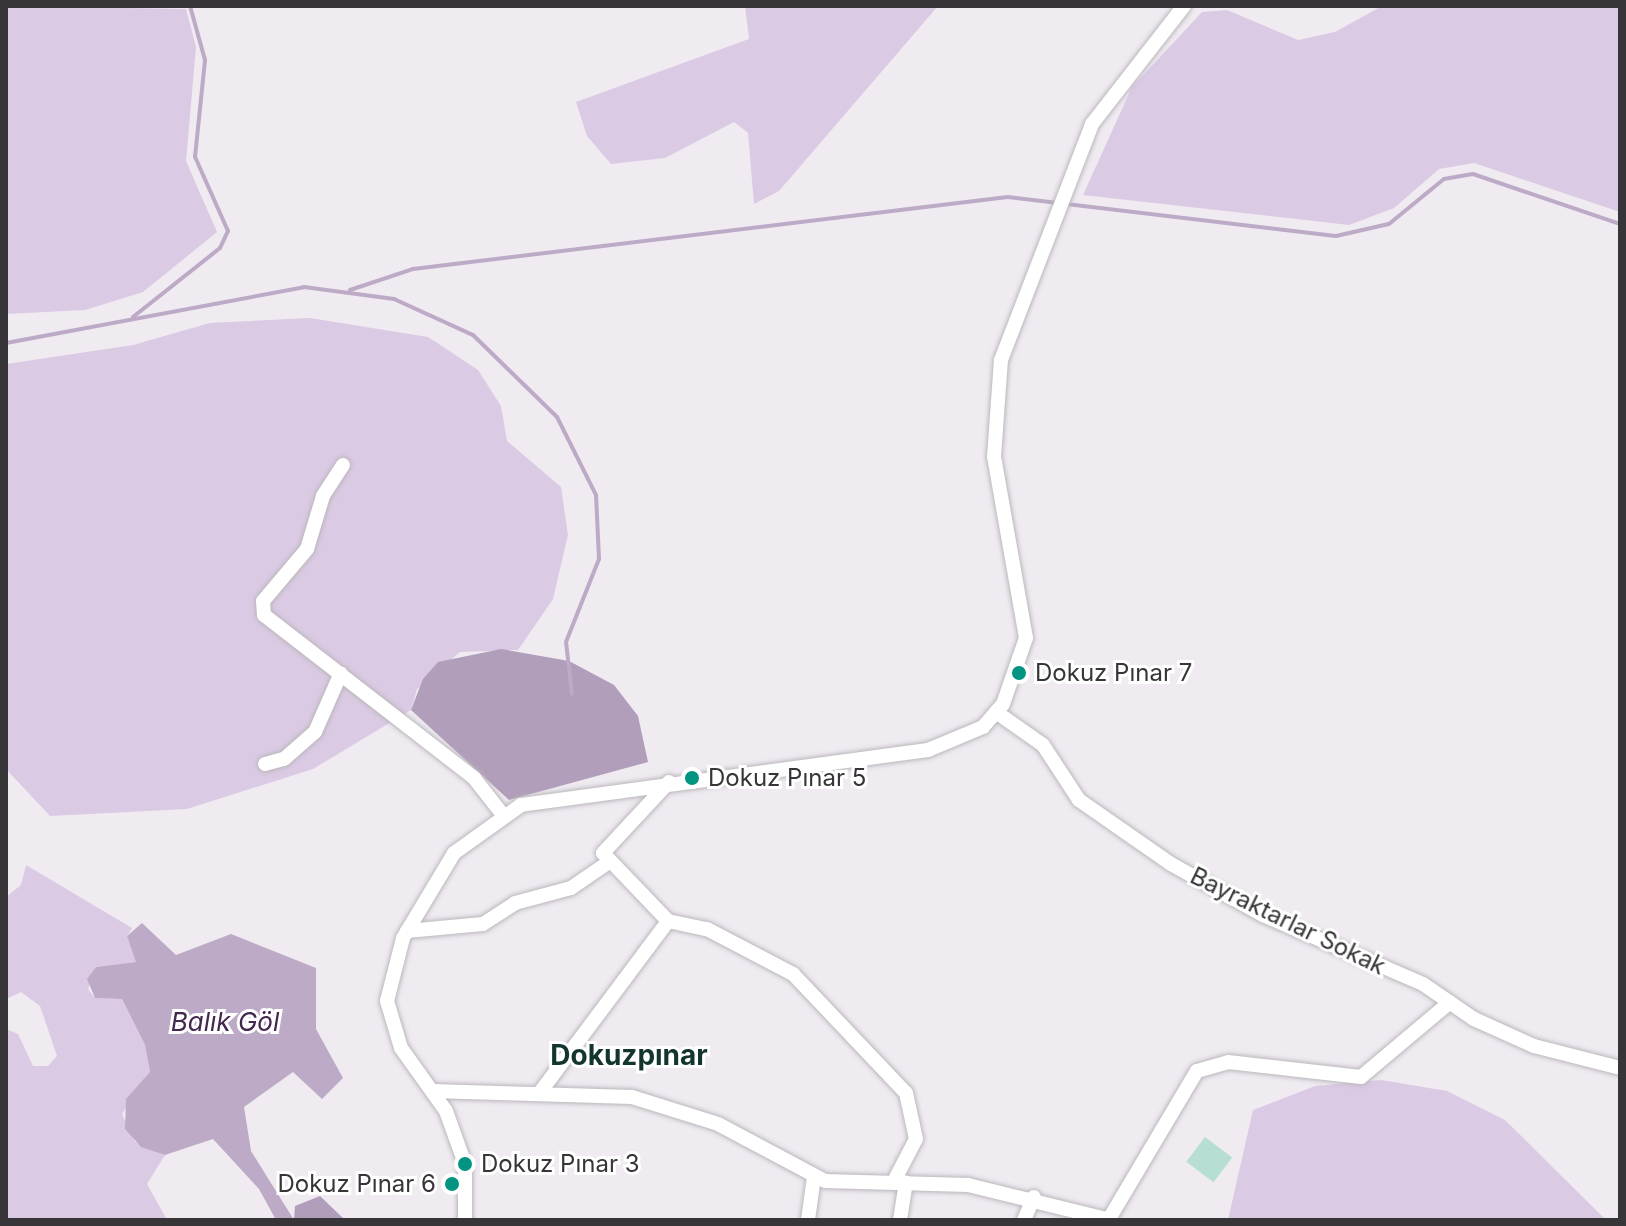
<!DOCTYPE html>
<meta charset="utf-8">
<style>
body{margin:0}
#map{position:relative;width:1626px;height:1226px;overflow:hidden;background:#efebf1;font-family:Inter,sans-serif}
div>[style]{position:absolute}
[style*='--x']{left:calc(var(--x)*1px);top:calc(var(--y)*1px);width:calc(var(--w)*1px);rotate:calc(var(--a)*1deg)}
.green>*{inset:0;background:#dbcae4}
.forest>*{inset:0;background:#b19eba}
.water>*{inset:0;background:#bdaac6}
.stream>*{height:4px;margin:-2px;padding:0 2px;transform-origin:2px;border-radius:2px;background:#bdaac6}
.building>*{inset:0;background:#b6ded5;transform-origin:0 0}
.roads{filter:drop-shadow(0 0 2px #bbb7bc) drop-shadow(0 0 2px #bbb7bc)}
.minor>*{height:14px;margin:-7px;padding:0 7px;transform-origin:7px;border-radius:7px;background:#fff}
.dots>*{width:22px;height:22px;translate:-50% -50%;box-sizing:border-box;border:4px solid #fff;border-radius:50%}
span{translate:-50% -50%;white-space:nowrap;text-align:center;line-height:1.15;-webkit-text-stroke:6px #fff;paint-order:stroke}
.poi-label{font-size:24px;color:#373537}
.left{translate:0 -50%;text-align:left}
.right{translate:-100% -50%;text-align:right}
.street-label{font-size:24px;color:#373537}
.water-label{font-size:26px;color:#42274e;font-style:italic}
.quarter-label{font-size:28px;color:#14352f;font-weight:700}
.frame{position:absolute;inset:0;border:8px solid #373537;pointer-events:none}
</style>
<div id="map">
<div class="green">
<div style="clip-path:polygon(6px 6px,186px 9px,196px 47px,186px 161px,217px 232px,143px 292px,85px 310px,6px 314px)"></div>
<div style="clip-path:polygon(745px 6px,938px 6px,779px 191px,754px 204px,748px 133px,734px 122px,665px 158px,611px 164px,587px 136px,576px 102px,749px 39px)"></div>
<div style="clip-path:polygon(1382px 6px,1620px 6px,1620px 212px,1474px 163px,1439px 169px,1394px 208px,1349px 225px,1083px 195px,1132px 87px,1202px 12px,1227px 10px,1298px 40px,1335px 32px)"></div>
<div style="clip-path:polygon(310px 318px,428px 337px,478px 370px,501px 406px,507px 441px,561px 487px,568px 535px,553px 599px,518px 650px,460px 652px,417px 689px,411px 710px,313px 769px,187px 809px,50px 816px,6px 769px,6px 364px,133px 345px,210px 323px)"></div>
<div style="clip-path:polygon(26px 865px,132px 928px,127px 936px,137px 962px,96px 967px,88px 989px,95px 998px,122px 999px,145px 1045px,150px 1072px,122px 1114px,135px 1142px,165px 1155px,147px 1184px,167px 1220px,6px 1220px,6px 1029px,18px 1034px,33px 1066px,48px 1066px,57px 1056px,40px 1006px,21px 992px,6px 999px,6px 897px,21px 885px)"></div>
<div style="clip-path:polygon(1381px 1080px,1447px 1091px,1505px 1120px,1606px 1220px,1228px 1220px,1253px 1110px,1315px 1086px)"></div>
</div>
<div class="forest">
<div style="clip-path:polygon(501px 649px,569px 661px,614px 685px,638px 716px,648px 762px,509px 800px,411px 710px,423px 679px,438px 662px)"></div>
<div style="clip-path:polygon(320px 1196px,345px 1220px,294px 1220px,295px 1206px)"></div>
</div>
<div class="water">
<div style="clip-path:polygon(142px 923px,176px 955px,231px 934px,316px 968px,316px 1029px,343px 1078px,322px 1099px,293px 1072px,244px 1107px,251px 1151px,294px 1220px,276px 1220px,259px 1189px,213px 1139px,165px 1155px,141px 1147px,125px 1129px,126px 1099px,150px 1072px,145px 1045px,122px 999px,95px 998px,87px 979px,96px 967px,136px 962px,127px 936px)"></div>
</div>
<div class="stream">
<div style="--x:350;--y:290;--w:66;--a:-18.4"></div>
<div style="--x:413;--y:269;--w:599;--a:-6.9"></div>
<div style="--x:1008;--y:197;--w:330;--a:6.8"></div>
<div style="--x:1336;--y:236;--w:54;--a:-12.8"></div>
<div style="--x:1389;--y:224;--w:71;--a:-39.3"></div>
<div style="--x:1444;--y:179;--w:29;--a:-10"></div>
<div style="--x:1473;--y:174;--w:155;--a:18.8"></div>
<div style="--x:133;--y:317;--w:111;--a:-38.4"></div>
<div style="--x:220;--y:248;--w:19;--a:-65"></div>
<div style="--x:228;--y:231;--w:81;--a:-114"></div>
<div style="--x:195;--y:157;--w:98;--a:-84.1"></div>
<div style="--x:205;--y:60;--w:56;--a:-105.5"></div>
<div style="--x:6;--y:343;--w:303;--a:-10.6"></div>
<div style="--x:304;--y:287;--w:91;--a:7.6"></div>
<div style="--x:394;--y:299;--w:87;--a:24.5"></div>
<div style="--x:473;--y:335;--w:117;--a:44.3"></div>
<div style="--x:557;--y:417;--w:87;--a:63.4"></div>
<div style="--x:596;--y:495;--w:64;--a:87.3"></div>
<div style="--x:599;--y:559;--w:89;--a:111.7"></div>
<div style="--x:566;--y:642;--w:52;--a:83.4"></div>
</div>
<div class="building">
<div style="left:1205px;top:1137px;width:34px;height:31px;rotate:37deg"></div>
</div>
<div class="roads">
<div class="minor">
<div style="--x:343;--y:465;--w:37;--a:123"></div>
<div style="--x:323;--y:496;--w:55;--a:106.8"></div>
<div style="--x:307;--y:549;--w:68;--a:130.2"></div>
<div style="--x:263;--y:601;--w:14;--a:86"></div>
<div style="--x:264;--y:615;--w:266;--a:37.8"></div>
<div style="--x:474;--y:778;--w:47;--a:51.9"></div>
<div style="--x:996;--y:712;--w:57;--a:35.1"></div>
<div style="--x:1043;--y:745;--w:66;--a:56.8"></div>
<div style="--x:1079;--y:800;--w:112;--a:34.8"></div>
<div style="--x:1171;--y:864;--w:105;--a:29"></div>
<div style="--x:1263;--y:915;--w:174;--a:23.3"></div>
<div style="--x:1423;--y:984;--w:62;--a:34.5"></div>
<div style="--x:1474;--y:1019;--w:66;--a:24.2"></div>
<div style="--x:1534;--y:1046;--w:89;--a:14.3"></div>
<div style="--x:265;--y:764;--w:20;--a:-15"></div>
<div style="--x:284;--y:759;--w:41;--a:-41.1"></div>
<div style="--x:315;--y:732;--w:64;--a:-66.2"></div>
<div style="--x:669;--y:782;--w:97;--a:132.9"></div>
<div style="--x:603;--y:853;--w:94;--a:46.3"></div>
<div style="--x:668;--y:921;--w:40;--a:12"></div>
<div style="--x:707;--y:929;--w:97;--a:27.6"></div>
<div style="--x:793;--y:974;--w:164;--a:46.5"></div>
<div style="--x:906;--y:1093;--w:47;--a:77.7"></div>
<div style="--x:916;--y:1139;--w:47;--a:117.6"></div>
<div style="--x:407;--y:931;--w:76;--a:-5.3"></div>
<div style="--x:483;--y:924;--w:38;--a:-33"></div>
<div style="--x:515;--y:903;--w:58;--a:-15"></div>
<div style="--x:571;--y:888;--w:46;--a:-34.4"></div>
<div style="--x:432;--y:1091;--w:200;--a:1.7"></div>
<div style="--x:632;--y:1097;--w:90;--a:17.4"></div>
<div style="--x:718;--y:1124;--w:121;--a:28"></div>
<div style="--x:825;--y:1181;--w:143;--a:1.6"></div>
<div style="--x:968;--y:1185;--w:146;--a:13.8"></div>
<div style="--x:541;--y:1091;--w:212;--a:-53.2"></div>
<div style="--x:1109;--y:1219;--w:172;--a:-59.3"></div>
<div style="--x:1197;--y:1071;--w:32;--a:-16"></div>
<div style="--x:1228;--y:1062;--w:134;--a:6.4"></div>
<div style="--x:1361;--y:1077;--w:116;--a:-40.1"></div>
<div style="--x:465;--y:1220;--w:56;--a:-90"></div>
<div style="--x:465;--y:1164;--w:56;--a:-109.7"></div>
<div style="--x:446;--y:1111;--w:77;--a:-125.5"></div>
<div style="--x:401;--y:1048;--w:49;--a:-106.6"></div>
<div style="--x:387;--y:1001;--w:65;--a:-75.7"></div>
<div style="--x:403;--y:938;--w:99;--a:-59"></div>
<div style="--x:454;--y:853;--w:82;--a:-35.6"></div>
<div style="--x:521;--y:805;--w:411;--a:-7.7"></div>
<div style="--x:928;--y:750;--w:60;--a:-22.7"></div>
<div style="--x:983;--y:727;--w:30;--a:-49"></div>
<div style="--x:1003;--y:704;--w:70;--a:-70.8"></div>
<div style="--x:1026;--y:638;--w:184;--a:-100"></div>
<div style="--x:994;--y:457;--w:97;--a:-85.9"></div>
<div style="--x:1001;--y:360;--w:253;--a:-68.9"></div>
<div style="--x:1092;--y:124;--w:150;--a:-52.1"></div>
<div style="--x:808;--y:1220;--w:43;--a:-82.1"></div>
<div style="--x:900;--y:1220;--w:38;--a:-81"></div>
<div style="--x:1024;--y:1220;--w:25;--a:-67"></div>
</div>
</div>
<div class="dots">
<div style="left:1019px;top:673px;background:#029481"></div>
<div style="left:692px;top:778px;background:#029481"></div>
<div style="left:465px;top:1164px;background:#029481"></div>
<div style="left:452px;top:1184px;background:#029481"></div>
</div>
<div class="poi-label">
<span class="left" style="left:1035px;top:673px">Dokuz Pınar 7</span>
<span class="left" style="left:708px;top:778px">Dokuz Pınar 5</span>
<span class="left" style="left:481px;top:1164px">Dokuz Pınar 3</span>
<span class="right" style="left:436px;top:1184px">Dokuz Pınar 6</span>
</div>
<div class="street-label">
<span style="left:1288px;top:921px;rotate:26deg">Bayraktarlar Sokak</span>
</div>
<div class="water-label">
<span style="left:225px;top:1022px">Balık Göl</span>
</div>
<div class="quarter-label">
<span style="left:629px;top:1055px">Dokuzpınar</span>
</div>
<div class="frame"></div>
</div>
